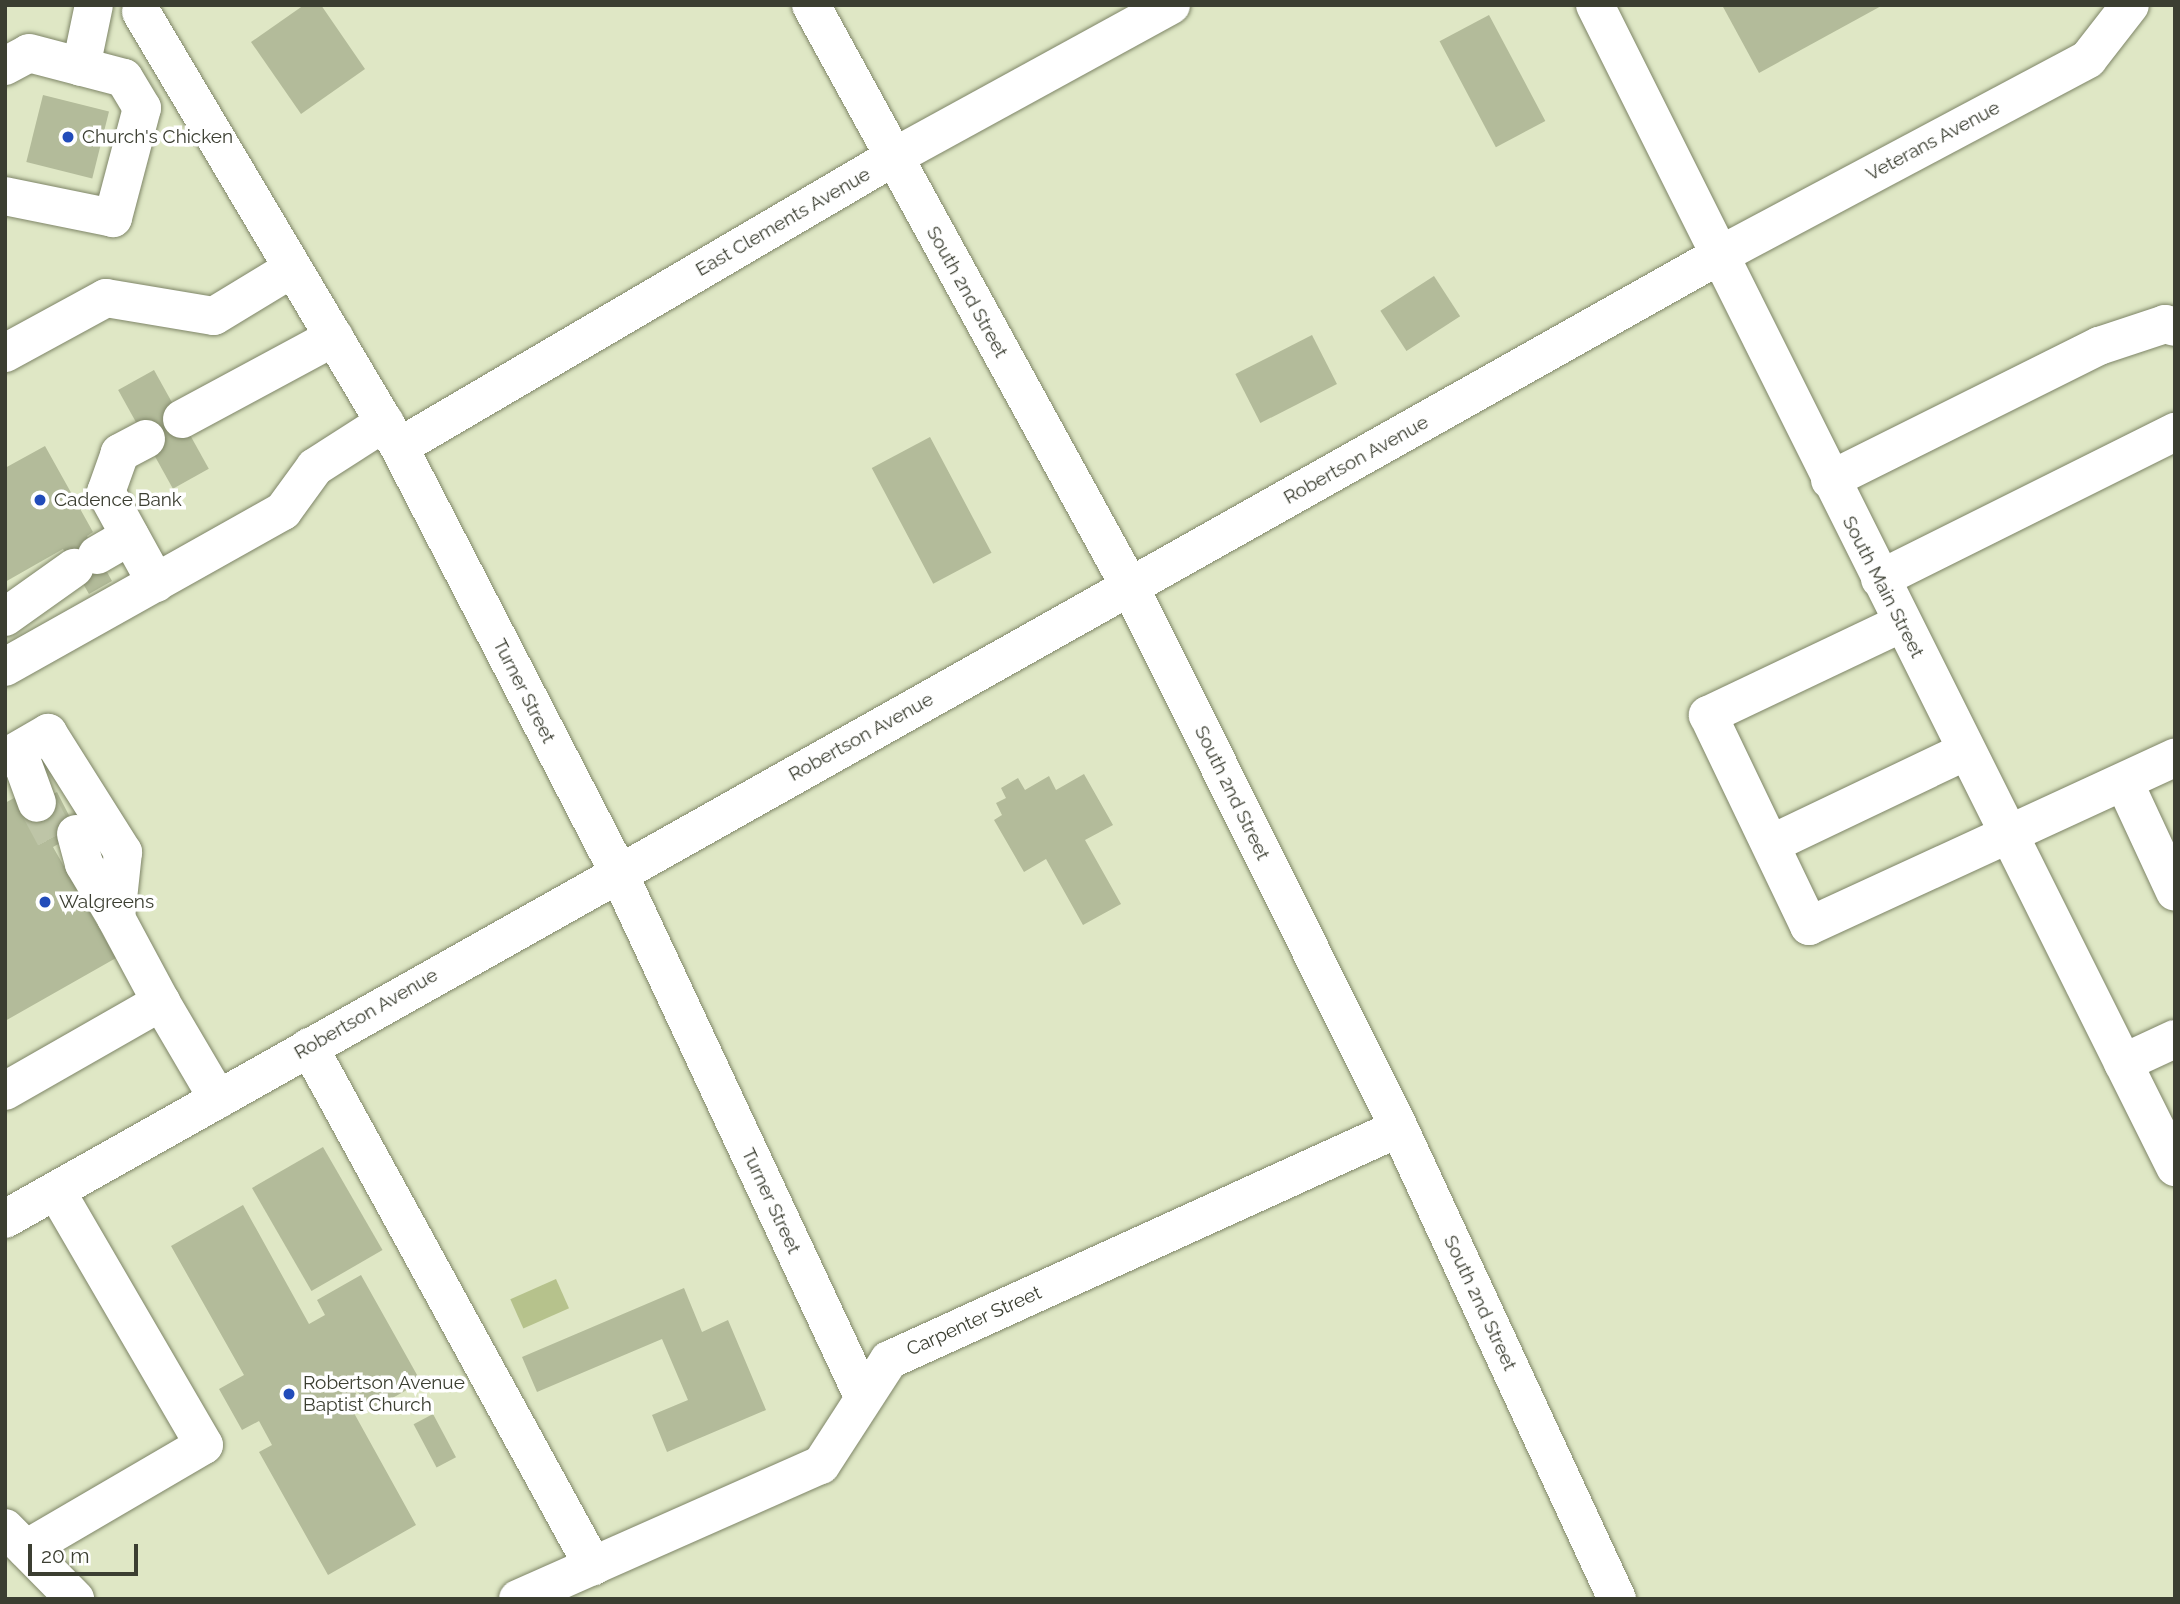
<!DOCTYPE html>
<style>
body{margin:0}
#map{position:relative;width:2180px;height:1604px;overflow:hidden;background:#dfe7c5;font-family:Raleway,sans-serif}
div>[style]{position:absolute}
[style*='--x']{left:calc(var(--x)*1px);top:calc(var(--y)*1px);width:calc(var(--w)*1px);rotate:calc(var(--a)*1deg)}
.green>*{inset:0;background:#b6c28c;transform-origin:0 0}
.building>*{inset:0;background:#b3bb9a;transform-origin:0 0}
.minor-tunnel>*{height:38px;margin-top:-19px;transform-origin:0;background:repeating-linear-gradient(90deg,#bec5a7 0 38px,transparent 0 57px)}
.roads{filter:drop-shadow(0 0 2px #7e8567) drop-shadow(0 0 2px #7e8567)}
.minor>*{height:38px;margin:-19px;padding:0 19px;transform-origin:19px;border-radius:19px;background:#fff}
.major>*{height:38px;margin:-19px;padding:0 19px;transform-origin:19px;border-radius:19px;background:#fff}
.dots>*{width:19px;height:19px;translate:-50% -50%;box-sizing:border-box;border:4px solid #fff;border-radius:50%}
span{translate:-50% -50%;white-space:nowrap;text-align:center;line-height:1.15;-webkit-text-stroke:7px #fff;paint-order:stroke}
.poi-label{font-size:19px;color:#3b3e31}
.left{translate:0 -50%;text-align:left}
.street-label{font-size:19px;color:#3b3e31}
.frame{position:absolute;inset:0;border:7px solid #3b3e31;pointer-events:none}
.scale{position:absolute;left:28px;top:1544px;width:110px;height:32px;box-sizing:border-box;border:4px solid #3b3e31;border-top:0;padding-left:9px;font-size:21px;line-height:24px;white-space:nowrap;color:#3b3e31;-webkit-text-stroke:5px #fff;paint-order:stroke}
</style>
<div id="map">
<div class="green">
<div style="left:556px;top:1279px;width:32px;height:50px;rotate:66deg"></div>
</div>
<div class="building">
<div style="clip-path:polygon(304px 5px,321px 5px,365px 69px,301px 114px,251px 42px)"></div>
<div style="clip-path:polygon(1722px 5px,1883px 5px,1759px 73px)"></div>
<div style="left:1489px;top:15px;width:120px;height:56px;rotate:62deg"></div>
<div style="left:43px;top:95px;width:68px;height:69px;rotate:14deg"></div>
<div style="left:1434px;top:276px;width:48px;height:64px;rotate:57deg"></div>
<div style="left:1312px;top:335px;width:55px;height:86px;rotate:63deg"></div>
<div style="left:154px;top:370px;width:113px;height:41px;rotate:61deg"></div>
<div style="left:930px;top:437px;width:131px;height:66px;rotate:62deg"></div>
<div style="clip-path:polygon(45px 446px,93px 532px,87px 536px,112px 581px,89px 594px,63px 549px,5px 582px,5px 468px)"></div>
<div style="clip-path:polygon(1084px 774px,1113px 825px,1085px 840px,1121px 904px,1083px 925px,1046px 859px,1024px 872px,994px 820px,1002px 815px,996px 803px,1006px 798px,1001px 788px,1018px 778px,1025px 790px,1049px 776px,1056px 790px)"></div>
<div style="clip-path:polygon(57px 792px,78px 833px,53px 847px,116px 958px,5px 1021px,5px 803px,23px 793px,31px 806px)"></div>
<div style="left:323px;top:1147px;width:119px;height:82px;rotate:60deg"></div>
<div style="clip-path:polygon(243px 1205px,309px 1324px,325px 1315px,317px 1300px,361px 1275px,421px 1382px,371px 1410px,347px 1377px,359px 1399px,349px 1404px,416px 1525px,328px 1575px,259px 1452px,272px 1445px,259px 1421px,242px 1430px,219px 1389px,244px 1375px,171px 1246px)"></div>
<div style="clip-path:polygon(684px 1288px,702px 1332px,728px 1320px,766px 1410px,667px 1452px,652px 1415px,688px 1400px,662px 1339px,537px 1392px,522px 1357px)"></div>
<div style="left:433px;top:1414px;width:49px;height:22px;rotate:62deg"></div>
</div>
<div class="minor-tunnel">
<div style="--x:37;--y:803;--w:47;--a:61.8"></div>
</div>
<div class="roads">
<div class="minor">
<div style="--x:811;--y:5;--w:664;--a:61.27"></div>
<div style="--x:1130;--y:587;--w:604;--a:63.56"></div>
<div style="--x:1399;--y:1128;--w:519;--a:65.16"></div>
<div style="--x:141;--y:12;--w:506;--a:59.33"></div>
<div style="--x:399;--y:447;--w:478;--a:62.7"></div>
<div style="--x:618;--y:872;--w:576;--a:64.95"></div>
<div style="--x:5;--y:66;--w:27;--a:-28"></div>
<div style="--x:29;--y:53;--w:98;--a:14.7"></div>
<div style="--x:124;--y:78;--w:35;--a:59"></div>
<div style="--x:142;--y:108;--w:114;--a:104.8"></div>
<div style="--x:113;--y:218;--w:110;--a:-168.5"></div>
<div style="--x:81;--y:67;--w:63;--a:-78.2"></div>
<div style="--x:5;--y:353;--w:115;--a:-28.6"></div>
<div style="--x:106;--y:298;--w:109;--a:9.5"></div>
<div style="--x:214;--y:316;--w:92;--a:-31.3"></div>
<div style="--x:182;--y:419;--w:173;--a:-28.3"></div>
<div style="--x:146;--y:439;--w:30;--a:152"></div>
<div style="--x:120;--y:453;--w:41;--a:109.7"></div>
<div style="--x:106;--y:492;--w:104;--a:61.2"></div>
<div style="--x:399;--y:447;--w:571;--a:-30.38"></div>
<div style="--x:892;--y:158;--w:318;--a:-28.7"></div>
<div style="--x:1830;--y:480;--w:301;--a:-26.5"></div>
<div style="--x:2099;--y:346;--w:70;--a:-18.4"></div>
<div style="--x:2165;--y:324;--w:10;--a:17"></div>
<div style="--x:97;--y:555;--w:38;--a:-30"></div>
<div style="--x:1880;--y:579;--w:330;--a:-26.5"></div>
<div style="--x:5;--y:617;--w:85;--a:-35.4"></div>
<div style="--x:1902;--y:623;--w:215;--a:154.6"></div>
<div style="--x:1708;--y:715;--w:234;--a:64.4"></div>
<div style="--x:1809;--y:926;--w:403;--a:-24.7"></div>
<div style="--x:5;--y:667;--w:319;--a:-29.3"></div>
<div style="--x:283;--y:511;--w:54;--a:-54"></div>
<div style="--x:315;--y:467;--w:83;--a:-32.7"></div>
<div style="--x:18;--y:751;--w:55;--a:69.9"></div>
<div style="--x:5;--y:758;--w:50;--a:-30.2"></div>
<div style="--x:48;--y:733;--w:141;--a:57.8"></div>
<div style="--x:123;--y:852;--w:66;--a:96.1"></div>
<div style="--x:116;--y:918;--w:95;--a:61.8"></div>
<div style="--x:2124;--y:782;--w:121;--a:65.1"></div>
<div style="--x:76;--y:834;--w:31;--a:75"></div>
<div style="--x:84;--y:864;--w:63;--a:59.3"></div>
<div style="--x:1771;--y:844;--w:216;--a:-25.5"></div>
<div style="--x:309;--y:1047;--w:592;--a:61.31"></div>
<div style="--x:2123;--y:1063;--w:57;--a:-24.8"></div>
<div style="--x:5;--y:1091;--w:180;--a:-29.7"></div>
<div style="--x:161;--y:1002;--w:113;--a:59.6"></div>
<div style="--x:5;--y:1219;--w:1965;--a:-29.34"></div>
<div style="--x:1718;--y:256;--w:419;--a:-28"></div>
<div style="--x:2088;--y:59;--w:68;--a:-52.1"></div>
<div style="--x:5;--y:1528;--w:100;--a:45.4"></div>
<div style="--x:26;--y:1549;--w:206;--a:-30.3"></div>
<div style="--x:204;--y:1445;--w:294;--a:-120.2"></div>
<div style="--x:518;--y:1599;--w:331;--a:-23.9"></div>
<div style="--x:821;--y:1465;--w:125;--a:-57.1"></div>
<div style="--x:889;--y:1360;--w:560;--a:-24.46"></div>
</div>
<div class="major">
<div style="--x:1595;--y:5;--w:1299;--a:63.47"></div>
</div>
</div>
<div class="dots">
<div style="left:68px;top:137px;background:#224cba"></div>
<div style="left:40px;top:500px;background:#224cba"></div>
<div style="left:45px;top:902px;background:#224cba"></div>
<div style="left:289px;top:1394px;background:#224cba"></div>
</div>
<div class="poi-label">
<span class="left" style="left:82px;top:137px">Church's Chicken</span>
<span class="left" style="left:54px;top:500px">Cadence Bank</span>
<span class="left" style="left:59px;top:902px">Walgreens</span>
<span class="left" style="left:303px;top:1394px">Robertson Avenue<br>Baptist Church</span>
</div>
<div class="street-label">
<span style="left:1933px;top:141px;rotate:-28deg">Veterans Avenue</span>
<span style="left:783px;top:222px;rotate:-30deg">East Clements Avenue</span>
<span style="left:967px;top:292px;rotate:61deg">South 2nd Street</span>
<span style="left:1356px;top:460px;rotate:-29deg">Robertson Avenue</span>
<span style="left:1883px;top:587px;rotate:63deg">South Main Street</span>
<span style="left:524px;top:691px;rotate:63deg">Turner Street</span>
<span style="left:861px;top:737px;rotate:-29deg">Robertson Avenue</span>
<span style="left:1232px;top:793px;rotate:64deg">South 2nd Street</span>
<span style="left:366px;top:1014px;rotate:-30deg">Robertson Avenue</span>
<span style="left:771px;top:1201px;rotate:65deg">Turner Street</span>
<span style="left:1480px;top:1303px;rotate:65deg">South 2nd Street</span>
<span style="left:974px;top:1321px;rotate:-24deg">Carpenter Street</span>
</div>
<div class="frame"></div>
<div class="scale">20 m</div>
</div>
